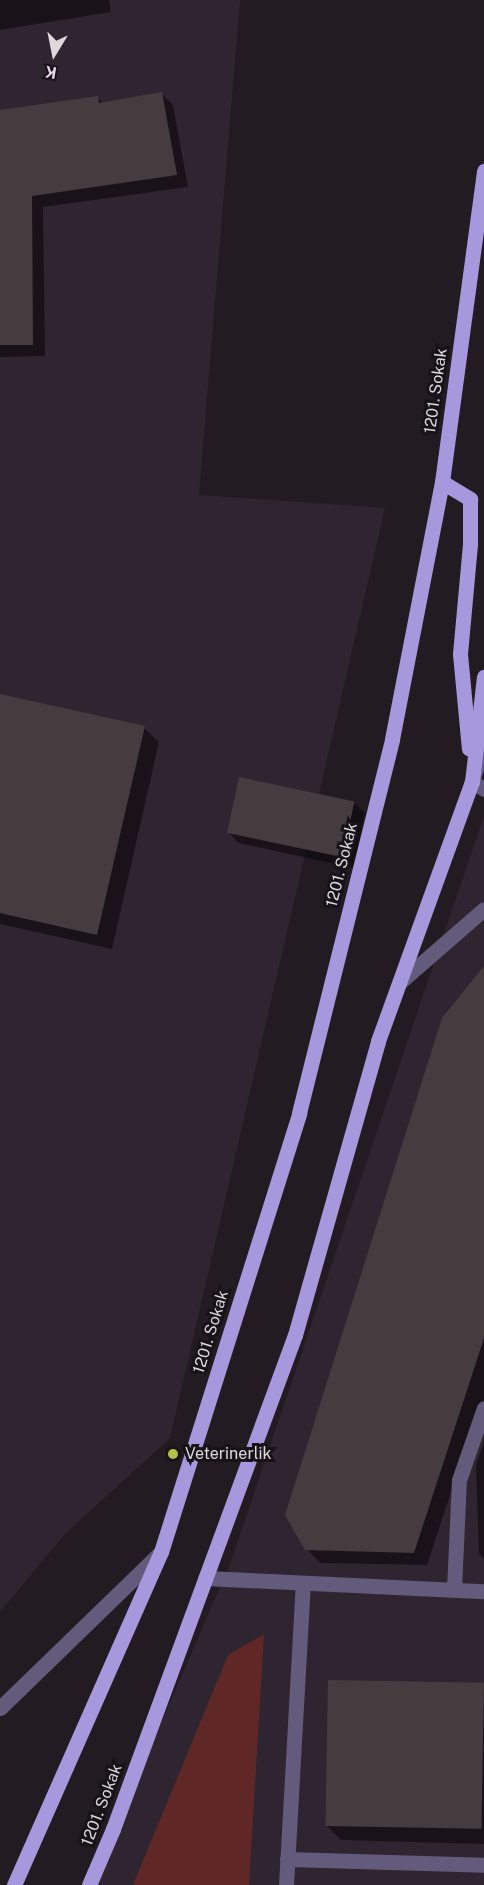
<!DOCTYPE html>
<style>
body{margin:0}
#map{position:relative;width:484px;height:1885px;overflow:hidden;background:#221c22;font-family:"Public Sans",sans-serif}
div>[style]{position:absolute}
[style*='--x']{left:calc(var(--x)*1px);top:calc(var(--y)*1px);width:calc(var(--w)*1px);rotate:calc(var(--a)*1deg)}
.built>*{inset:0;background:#2f2530}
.green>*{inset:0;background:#5f2827}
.shadow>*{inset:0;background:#0007}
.building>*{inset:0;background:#453c3f;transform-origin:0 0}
.minor>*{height:15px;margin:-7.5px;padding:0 7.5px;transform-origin:7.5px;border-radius:7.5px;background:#625b7c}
.major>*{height:15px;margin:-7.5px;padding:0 7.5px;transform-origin:7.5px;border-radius:7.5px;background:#a698dc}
.dots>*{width:16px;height:16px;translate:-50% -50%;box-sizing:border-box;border:3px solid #181319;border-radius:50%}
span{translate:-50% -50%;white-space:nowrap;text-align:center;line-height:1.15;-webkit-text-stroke:6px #181319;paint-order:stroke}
.street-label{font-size:16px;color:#ddd9dd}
.poi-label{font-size:16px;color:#ddd9dd}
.left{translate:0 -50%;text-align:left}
.north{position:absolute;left:24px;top:24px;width:60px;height:60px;-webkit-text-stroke:4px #181319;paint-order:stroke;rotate:190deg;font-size:16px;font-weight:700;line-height:24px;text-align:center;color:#ddd9dd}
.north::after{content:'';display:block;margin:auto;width:21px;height:27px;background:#ddd9dd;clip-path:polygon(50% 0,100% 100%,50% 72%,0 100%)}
</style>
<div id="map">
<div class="built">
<div style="clip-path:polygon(0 0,240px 0,199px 495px,385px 508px,170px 1438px,65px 1534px,0 1612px)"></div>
<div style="clip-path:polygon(484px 816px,484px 1885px,91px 1885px,230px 1564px)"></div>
</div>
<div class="green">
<div style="clip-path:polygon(264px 1634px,249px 1885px,133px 1885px,228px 1655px)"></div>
</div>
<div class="shadow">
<div style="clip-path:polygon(0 0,109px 0,111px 12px,0 30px)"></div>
<div style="clip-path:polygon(161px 93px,173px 105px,188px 187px,43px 207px,45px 356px,0 357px,0 111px,98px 98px,104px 104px)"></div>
<div style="clip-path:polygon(0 695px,144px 728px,159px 742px,112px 949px,0 924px)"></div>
<div style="clip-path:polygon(354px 803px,365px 813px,353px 868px,239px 843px,229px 833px)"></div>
<div style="clip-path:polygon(484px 980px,484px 1420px,477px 1413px,427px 1565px,320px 1563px,307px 1549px)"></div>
<div style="clip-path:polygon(484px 1441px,484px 1559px,479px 1554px,476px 1465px)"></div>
<div style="clip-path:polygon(484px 1686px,484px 1844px,341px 1840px,327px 1826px)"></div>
</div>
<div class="building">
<div style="clip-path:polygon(162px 92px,177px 175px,32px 196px,33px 345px,0 345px,0 110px,98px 96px,99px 103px)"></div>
<div style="clip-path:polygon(0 694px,145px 726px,97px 935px,0 913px)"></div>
<div style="left:239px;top:777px;width:118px;height:57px;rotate:12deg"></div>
<div style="clip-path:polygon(484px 966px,484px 1338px,414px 1553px,305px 1550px,285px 1515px,442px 1018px)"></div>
<div style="left:328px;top:1680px;width:156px;height:146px;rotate:1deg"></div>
</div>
<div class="minor">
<div style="--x:484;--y:744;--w:40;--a:108"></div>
<div style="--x:472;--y:782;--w:14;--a:30"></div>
<div style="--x:400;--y:982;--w:111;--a:-41"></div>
<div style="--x:205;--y:1578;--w:279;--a:2.7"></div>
<div style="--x:454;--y:1589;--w:109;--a:-87.4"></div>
<div style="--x:459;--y:1480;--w:76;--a:-70.9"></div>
<div style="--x:0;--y:1708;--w:221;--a:-44.1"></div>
<div style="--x:287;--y:1859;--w:197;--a:1.7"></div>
<div style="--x:286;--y:1885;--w:302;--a:-86.8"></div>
</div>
<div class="major">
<div style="--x:442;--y:482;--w:33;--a:31"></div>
<div style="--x:470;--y:499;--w:45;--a:90"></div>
<div style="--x:470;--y:544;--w:110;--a:95.2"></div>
<div style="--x:460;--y:654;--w:95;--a:84.6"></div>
<div style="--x:14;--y:1885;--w:364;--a:-66.2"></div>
<div style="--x:161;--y:1552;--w:460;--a:-72.5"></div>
<div style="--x:299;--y:1113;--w:385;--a:-76"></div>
<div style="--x:392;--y:739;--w:262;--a:-79"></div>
<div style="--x:442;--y:482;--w:314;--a:-82.3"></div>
<div style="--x:89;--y:1885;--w:61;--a:-66.8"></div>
<div style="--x:113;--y:1829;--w:526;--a:-69.78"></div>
<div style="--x:295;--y:1335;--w:305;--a:-74.2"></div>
<div style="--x:378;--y:1041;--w:276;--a:-70.1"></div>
<div style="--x:472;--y:782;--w:106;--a:-83.5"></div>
</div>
<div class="dots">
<div style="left:173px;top:1454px;background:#b8c147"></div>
</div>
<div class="street-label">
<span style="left:436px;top:391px;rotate:-82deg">1201. Sokak</span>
<span style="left:342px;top:865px;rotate:-76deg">1201. Sokak</span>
<span style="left:211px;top:1332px;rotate:-73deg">1201. Sokak</span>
<span style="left:102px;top:1805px;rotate:-69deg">1201. Sokak</span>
</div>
<div class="poi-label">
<span class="left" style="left:185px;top:1454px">Veterinerlik</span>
</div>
<div class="north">K</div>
</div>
